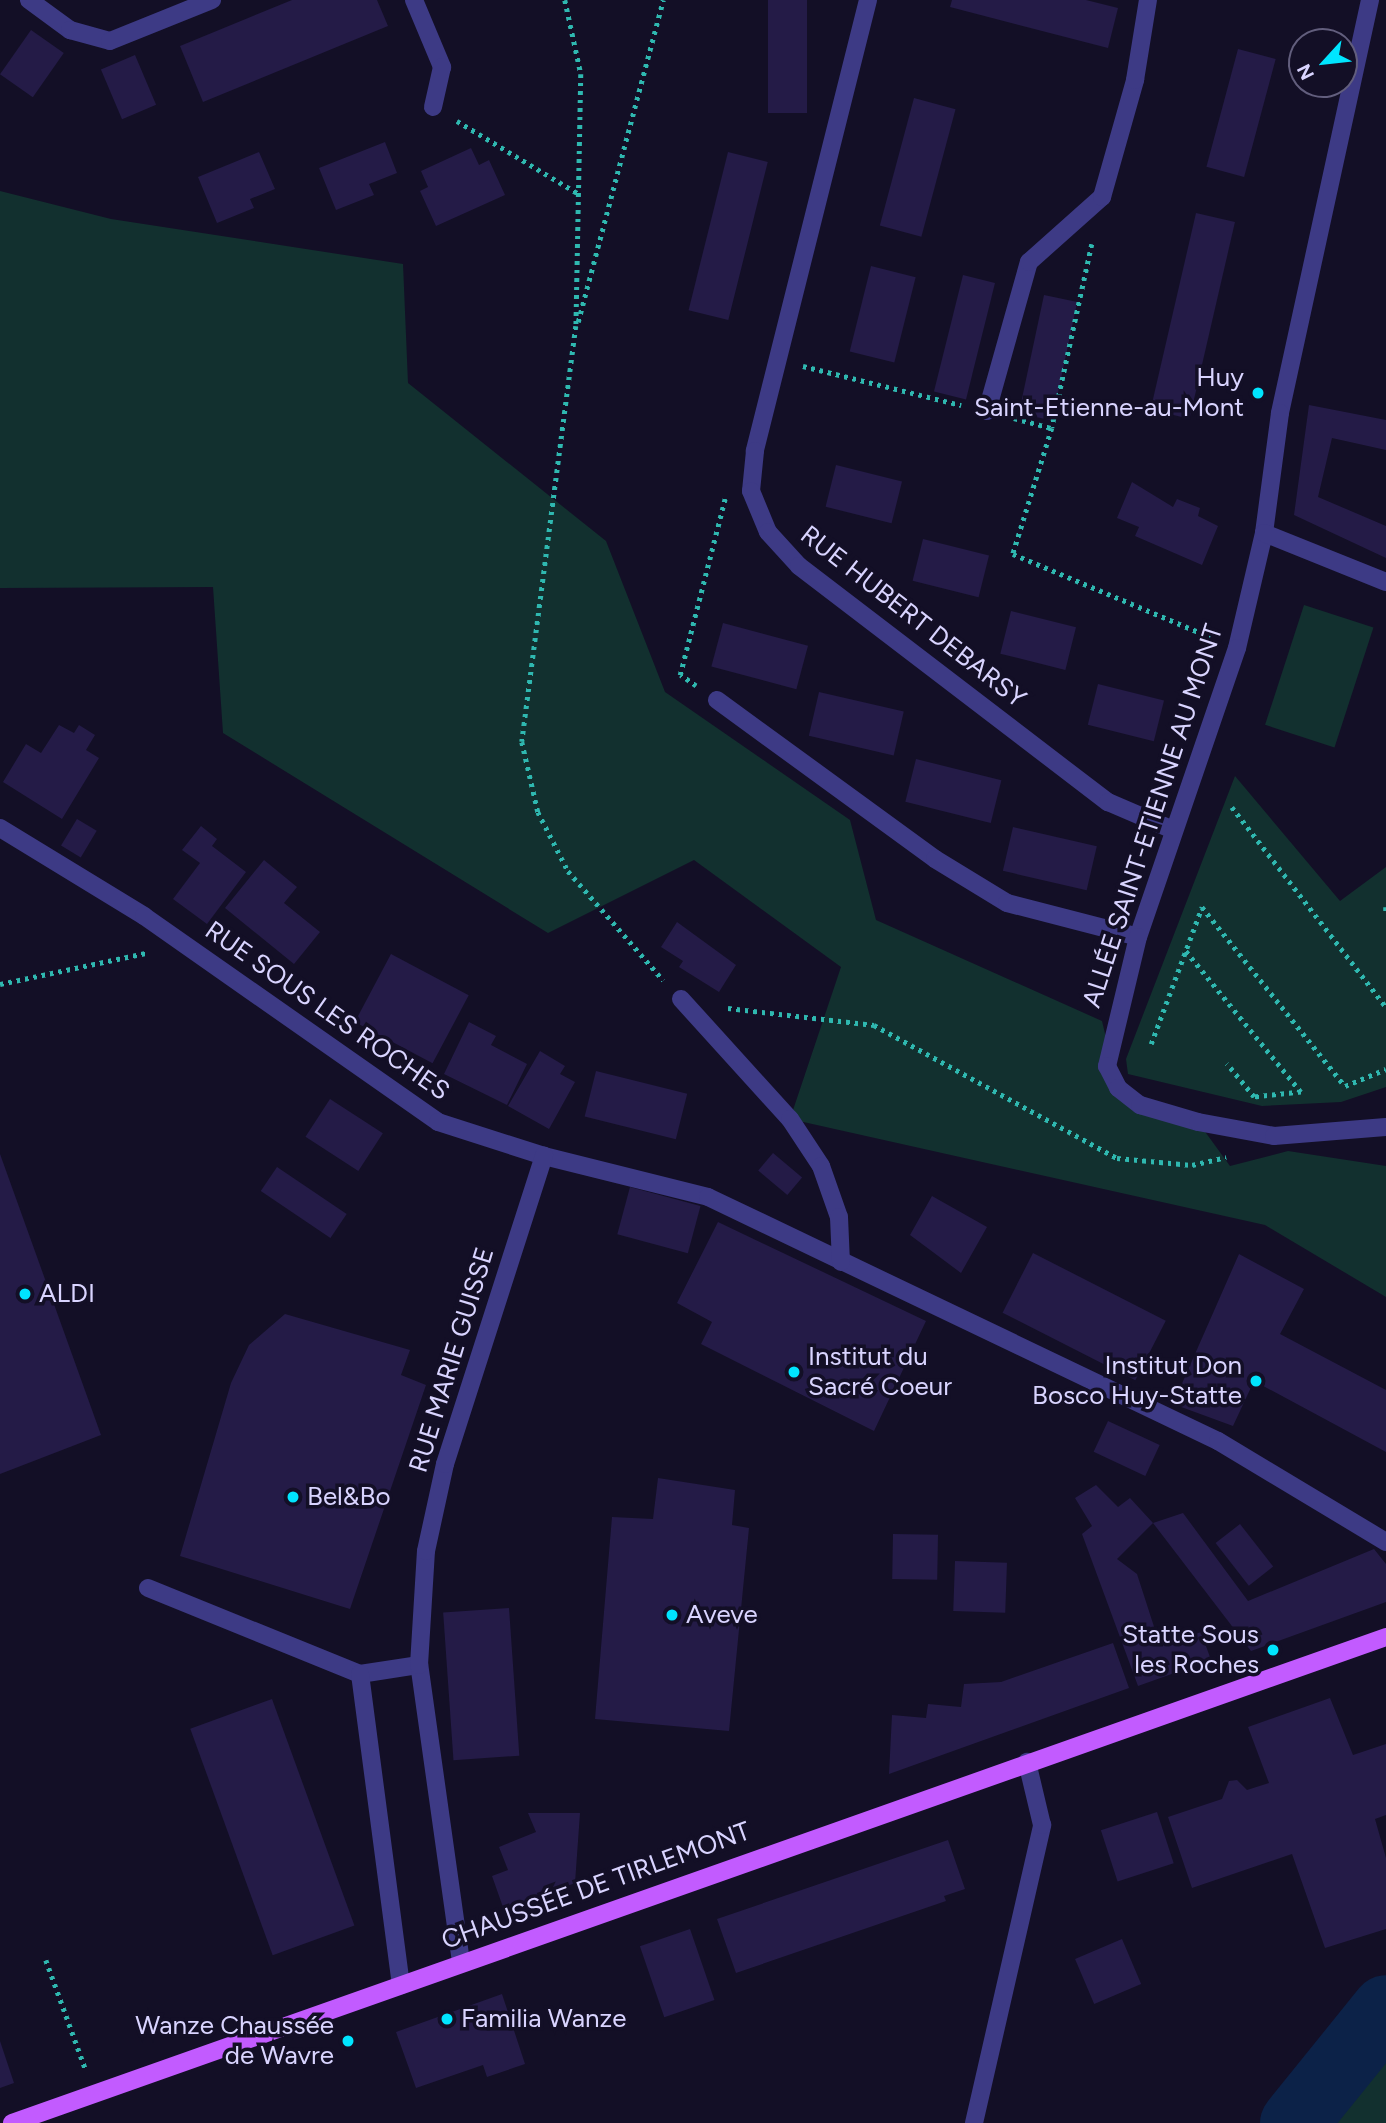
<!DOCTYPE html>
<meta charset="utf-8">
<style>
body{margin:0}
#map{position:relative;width:1386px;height:2123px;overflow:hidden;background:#130f26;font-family:Figtree,sans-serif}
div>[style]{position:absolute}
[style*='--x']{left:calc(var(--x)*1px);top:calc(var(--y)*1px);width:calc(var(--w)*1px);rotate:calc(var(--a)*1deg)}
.green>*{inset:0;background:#12302f;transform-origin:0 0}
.river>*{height:68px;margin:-34px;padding:0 34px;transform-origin:34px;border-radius:34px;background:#0c2248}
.building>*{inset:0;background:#241b47;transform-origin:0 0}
.path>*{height:4.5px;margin-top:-2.25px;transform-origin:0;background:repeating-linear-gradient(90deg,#2fb8b0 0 3.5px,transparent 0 8.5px)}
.lane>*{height:18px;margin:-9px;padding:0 9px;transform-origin:9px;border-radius:9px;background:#3d3a85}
.street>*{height:18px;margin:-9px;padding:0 9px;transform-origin:9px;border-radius:9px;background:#3d3a85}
.primary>*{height:18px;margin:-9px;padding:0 9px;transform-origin:9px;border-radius:9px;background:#c25bff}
.dots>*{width:19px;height:19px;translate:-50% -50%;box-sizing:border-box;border:4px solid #130f26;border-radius:50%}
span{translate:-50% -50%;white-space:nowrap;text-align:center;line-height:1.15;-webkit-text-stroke:7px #130f26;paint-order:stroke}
.poi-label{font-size:26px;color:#d9d4ff}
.right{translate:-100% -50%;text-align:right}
.left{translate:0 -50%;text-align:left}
.street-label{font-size:26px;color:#d9d4ff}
.north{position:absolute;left:1288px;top:28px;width:70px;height:70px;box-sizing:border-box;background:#130f26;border:2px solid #625e7d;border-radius:50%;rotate:243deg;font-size:19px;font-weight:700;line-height:28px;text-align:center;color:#d9d4ff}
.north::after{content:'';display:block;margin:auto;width:24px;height:32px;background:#00e5ff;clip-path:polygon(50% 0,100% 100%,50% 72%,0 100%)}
</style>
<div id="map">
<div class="green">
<div style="clip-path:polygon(0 191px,111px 219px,403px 264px,408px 383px,606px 541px,665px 692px,850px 820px,876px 920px,1102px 1021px,1118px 1088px,1198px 1122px,1230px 1166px,1288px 1151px,1386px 1166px,1386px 1297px,1265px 1225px,790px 1119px,841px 967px,694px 860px,548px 933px,223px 733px,213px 587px,0 588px)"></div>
<div style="left:1304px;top:605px;width:73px;height:126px;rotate:18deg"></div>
<div style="clip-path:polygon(1235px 776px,1340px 901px,1386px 867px,1386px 1087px,1341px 1102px,1262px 1106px,1128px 1074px,1126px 1059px)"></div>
<div style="clip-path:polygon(1386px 1981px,1386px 2123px,1275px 2123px,1308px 2076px)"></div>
</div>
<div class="river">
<div style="--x:1294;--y:2123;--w:146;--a:-51.1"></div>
</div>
<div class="building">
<div style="clip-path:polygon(292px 0,377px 0,388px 26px,203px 102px,180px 46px)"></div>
<div style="left:768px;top:0;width:39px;height:113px"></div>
<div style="clip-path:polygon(952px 0,1086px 0,1118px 8px,1108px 48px,950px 7px)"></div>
<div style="left:31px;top:30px;width:40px;height:54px;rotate:35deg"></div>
<div style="left:1238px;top:49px;width:39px;height:122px;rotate:15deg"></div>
<div style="left:135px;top:55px;width:54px;height:37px;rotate:67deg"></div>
<div style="left:914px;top:98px;width:43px;height:132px;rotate:15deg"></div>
<div style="clip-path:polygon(385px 142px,397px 173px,369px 184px,374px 195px,336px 210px,319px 168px)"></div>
<div style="clip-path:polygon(471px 148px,479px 165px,489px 160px,505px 195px,436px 226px,420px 191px,428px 187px,421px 171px)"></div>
<div style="clip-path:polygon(259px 152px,275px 189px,250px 199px,254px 208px,217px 223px,198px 177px)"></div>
<div style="left:728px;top:152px;width:41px;height:163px;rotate:14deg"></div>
<div style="left:1196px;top:213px;width:40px;height:202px;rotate:13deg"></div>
<div style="left:871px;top:266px;width:46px;height:88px;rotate:14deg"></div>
<div style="left:963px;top:275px;width:33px;height:120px;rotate:14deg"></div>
<div style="left:1044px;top:295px;width:34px;height:121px;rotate:12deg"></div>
<div style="clip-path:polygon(1309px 405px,1386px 420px,1386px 450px,1332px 438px,1318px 497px,1386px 526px,1386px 558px,1294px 515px)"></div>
<div style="left:836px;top:465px;width:68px;height:43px;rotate:14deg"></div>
<div style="clip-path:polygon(1132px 482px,1173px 507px,1177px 499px,1200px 508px,1198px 516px,1218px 526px,1202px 565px,1135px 536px,1139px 527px,1117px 518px)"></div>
<div style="left:923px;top:539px;width:68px;height:43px;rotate:14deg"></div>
<div style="left:1011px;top:611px;width:67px;height:44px;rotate:14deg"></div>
<div style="left:723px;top:623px;width:88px;height:45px;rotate:15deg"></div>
<div style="left:1098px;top:684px;width:68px;height:42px;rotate:14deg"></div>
<div style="left:819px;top:692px;width:87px;height:45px;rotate:13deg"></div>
<div style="clip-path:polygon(59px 725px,74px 733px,79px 725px,95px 735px,86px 750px,99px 758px,62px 819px,3px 782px,26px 744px,41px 753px)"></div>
<div style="left:916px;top:759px;width:88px;height:44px;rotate:14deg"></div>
<div style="left:77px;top:819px;width:23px;height:31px;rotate:31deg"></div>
<div style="clip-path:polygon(201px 826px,217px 839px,212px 846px,246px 872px,207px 924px,173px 899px,200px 863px,182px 850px)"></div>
<div style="left:1013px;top:827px;width:86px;height:45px;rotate:13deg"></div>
<div style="clip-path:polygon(264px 860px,297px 887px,284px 903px,320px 932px,294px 964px,225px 908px)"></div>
<div style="clip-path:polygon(677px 922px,736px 965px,719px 992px,679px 967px,683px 961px,661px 947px)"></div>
<div style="left:391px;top:954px;width:88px;height:77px;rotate:28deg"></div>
<div style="clip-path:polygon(469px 1022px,496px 1036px,491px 1045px,527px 1064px,507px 1105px,444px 1074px)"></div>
<div style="clip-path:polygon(540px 1051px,565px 1066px,560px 1074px,575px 1082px,549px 1129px,508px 1106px)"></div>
<div style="left:596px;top:1071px;width:94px;height:47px;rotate:14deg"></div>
<div style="left:330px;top:1099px;width:63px;height:45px;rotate:33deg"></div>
<div style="left:773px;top:1153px;width:38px;height:23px;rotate:40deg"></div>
<div style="clip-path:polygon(0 1154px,101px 1435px,0 1474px)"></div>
<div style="left:277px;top:1167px;width:84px;height:29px;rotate:34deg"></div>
<div style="left:630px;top:1187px;width:73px;height:49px;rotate:15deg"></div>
<div style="clip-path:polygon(932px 1196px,987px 1227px,961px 1273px,910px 1235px)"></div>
<div style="clip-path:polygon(718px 1222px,926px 1321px,874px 1431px,701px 1344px,712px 1322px,677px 1303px)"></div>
<div style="left:1033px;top:1253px;width:149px;height:67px;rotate:27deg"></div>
<div style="clip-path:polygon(1239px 1254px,1304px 1289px,1280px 1334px,1386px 1390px,1386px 1452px,1254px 1381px,1233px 1426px,1173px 1404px)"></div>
<div style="clip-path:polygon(285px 1314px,410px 1350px,401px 1375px,426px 1385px,350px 1609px,180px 1556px,231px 1383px,249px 1345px)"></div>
<div style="left:1108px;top:1421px;width:57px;height:34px;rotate:25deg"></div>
<div style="clip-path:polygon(658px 1478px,735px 1490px,732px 1525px,749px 1528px,729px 1731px,595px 1719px,612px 1517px,653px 1519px)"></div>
<div style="clip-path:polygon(1096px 1485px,1118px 1507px,1130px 1498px,1153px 1523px,1117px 1559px,1137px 1574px,1158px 1639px,1186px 1629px,1188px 1637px,1201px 1632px,1211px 1660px,1138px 1686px,1082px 1534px,1092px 1526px,1075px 1498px)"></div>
<div style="clip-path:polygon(1183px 1513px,1248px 1601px,1374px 1549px,1386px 1564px,1386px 1602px,1251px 1651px,1153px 1523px)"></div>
<div style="left:1240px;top:1524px;width:54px;height:31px;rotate:52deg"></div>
<div style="left:893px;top:1534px;width:45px;height:45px;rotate:1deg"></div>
<div style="left:955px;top:1561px;width:52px;height:50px;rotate:2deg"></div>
<div style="left:509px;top:1608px;width:148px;height:66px;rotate:86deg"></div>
<div style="clip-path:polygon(1113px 1643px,1129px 1688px,889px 1774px,892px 1715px,926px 1718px,928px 1704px,961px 1707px,964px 1684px,1001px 1682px)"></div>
<div style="clip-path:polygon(1330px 1698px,1353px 1755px,1386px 1744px,1386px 1815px,1375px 1819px,1386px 1858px,1386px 1929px,1325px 1948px,1292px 1854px,1192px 1888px,1168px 1817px,1222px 1799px,1229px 1781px,1237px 1780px,1247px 1790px,1269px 1783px,1248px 1727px)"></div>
<div style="left:272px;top:1699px;width:241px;height:87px;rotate:70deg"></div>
<div style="left:1157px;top:1812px;width:54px;height:59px;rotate:72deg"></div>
<div style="clip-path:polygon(528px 1813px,580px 1813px,575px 1883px,504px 1910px,492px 1876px,508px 1870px,499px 1847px,536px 1832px)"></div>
<div style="clip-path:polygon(948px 1840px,965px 1889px,944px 1896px,946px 1901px,736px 1973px,717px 1919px)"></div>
<div style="left:690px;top:1929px;width:75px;height:53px;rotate:71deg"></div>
<div style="left:1122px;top:1939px;width:49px;height:51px;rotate:67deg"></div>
<div style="clip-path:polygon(502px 1994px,525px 2064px,487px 2077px,483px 2065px,416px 2088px,396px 2032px)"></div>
<div style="clip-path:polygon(0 2041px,14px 2083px,0 2088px)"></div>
</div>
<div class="path">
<div style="--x:565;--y:0;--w:76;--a:77.8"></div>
<div style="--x:581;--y:74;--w:252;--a:91.1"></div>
<div style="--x:576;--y:326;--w:419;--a:97.4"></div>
<div style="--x:522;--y:742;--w:72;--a:77.1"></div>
<div style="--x:538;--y:812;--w:66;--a:63"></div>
<div style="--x:568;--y:871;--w:145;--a:48.9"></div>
<div style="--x:457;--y:121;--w:142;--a:30.9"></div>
<div style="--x:1092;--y:244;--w:188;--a:102.3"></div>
<div style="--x:1052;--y:428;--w:132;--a:107.2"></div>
<div style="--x:1013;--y:554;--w:214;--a:22.8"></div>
<div style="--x:578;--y:322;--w:333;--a:-75.2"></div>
<div style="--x:803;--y:366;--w:163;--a:13.9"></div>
<div style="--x:1014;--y:418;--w:39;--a:15"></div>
<div style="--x:696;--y:686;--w:19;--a:-145"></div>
<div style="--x:680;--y:675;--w:182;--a:-75.7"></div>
<div style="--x:1232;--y:807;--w:252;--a:52.4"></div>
<div style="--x:1386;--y:907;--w:6;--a:90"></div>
<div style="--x:1186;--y:951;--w:182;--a:50.8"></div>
<div style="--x:1301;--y:1092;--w:47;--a:173.9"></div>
<div style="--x:1254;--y:1097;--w:43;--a:-129.3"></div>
<div style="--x:0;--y:984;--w:149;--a:-12"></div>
<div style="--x:728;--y:1008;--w:147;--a:6.6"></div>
<div style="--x:874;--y:1025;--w:277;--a:28.7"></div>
<div style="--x:1117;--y:1158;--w:75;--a:5.3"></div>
<div style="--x:1192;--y:1165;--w:35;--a:-13"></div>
<div style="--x:1151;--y:1044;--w:146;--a:-69.6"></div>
<div style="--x:1202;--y:907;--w:229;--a:51.4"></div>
<div style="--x:1345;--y:1086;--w:44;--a:-22.5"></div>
<div style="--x:46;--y:1960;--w:115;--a:70.1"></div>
</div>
<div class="lane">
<div style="--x:987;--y:411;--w:155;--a:-74.3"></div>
<div style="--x:1029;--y:262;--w:98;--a:-41.7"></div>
<div style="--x:1102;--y:197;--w:122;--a:-74.2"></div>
<div style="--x:1135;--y:80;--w:81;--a:-80.8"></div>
<div style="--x:717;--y:700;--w:270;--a:36.1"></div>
<div style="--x:935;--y:859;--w:84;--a:31.4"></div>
<div style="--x:1007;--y:903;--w:135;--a:14.5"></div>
</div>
<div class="street">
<div style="--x:29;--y:0;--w:51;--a:36.2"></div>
<div style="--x:70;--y:30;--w:41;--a:15.4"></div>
<div style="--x:110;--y:41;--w:110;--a:-21.9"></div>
<div style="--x:414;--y:0;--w:73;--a:67.3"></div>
<div style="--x:442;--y:67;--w:41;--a:102.7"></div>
<div style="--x:868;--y:0;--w:465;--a:104.1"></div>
<div style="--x:755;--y:451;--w:40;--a:95.7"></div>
<div style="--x:751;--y:491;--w:44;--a:67.5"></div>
<div style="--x:768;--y:532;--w:46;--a:47.6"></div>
<div style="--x:799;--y:566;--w:389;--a:37.4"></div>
<div style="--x:1108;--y:802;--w:71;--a:23.3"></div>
<div style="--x:1370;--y:0;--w:423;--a:102.3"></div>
<div style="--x:1280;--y:413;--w:121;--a:97.6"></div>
<div style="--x:1264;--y:533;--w:118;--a:103.2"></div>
<div style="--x:1237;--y:648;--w:305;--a:108.9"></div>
<div style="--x:1138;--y:937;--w:133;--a:103.5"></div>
<div style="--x:1107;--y:1066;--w:25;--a:63"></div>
<div style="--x:1118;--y:1088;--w:28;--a:38"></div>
<div style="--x:1140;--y:1105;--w:60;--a:16.3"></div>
<div style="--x:1198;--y:1122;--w:77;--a:10.4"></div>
<div style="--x:1274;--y:1136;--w:112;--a:-4.6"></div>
<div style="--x:1264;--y:533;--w:131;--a:21.9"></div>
<div style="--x:0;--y:828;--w:169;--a:31.4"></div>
<div style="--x:144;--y:916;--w:359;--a:35"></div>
<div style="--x:438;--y:1122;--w:111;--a:17.8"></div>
<div style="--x:544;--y:1156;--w:169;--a:14"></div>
<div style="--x:708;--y:1197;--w:565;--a:25.57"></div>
<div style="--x:1218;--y:1441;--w:196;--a:31"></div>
<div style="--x:681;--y:999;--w:162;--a:47.8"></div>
<div style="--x:790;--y:1119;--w:56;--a:56.6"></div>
<div style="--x:821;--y:1166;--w:54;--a:70.6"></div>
<div style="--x:839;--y:1217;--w:45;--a:87.5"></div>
<div style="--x:148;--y:1588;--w:229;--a:22.1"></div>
<div style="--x:360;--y:1674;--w:60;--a:-8.7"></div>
<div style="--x:360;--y:1674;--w:314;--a:82.5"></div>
<div style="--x:461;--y:1962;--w:300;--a:-98"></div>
<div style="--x:419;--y:1665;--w:114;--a:-86.5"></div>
<div style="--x:426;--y:1551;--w:89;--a:-77.7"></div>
<div style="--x:445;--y:1464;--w:324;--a:-72.2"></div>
<div style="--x:974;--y:2123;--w:306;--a:-77.1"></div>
<div style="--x:1042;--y:1825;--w:65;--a:-103.4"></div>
</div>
<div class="primary">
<div style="--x:12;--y:2123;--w:1457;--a:-19.48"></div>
</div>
<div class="dots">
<div style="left:1258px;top:393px;background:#00e5ff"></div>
<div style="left:25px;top:1294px;background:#00e5ff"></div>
<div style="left:794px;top:1372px;background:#00e5ff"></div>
<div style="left:1256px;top:1381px;background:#00e5ff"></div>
<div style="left:293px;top:1497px;background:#00e5ff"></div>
<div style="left:672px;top:1615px;background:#00e5ff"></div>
<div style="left:1273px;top:1650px;background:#00e5ff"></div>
<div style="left:447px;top:2019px;background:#00e5ff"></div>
<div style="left:348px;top:2041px;background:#00e5ff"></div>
</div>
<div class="poi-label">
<span class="right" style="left:1244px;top:393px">Huy<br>Saint-Etienne-au-Mont</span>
<span class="left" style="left:39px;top:1294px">ALDI</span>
<span class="left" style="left:808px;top:1372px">Institut du<br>Sacré Coeur</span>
<span class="right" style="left:1242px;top:1381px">Institut Don<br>Bosco Huy-Statte</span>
<span class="left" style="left:307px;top:1497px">Bel&amp;Bo</span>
<span class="left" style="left:686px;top:1615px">Aveve</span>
<span class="right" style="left:1259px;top:1650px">Statte Sous<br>les Roches</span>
<span class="left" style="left:461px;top:2019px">Familia Wanze</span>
<span class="right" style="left:334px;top:2041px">Wanze Chaussée<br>de Wavre</span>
</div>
<div class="street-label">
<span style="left:913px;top:617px;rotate:38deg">RUE HUBERT DEBARSY</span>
<span style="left:1153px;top:816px;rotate:-72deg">ALLÉE SAINT-ETIENNE AU MONT</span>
<span style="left:327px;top:1011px;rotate:35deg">RUE SOUS LES ROCHES</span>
<span style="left:452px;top:1360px;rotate:-73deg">RUE MARIE GUISSE</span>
<span style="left:596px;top:1886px;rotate:-20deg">CHAUSSÉE DE TIRLEMONT</span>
</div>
<div class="north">N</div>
</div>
